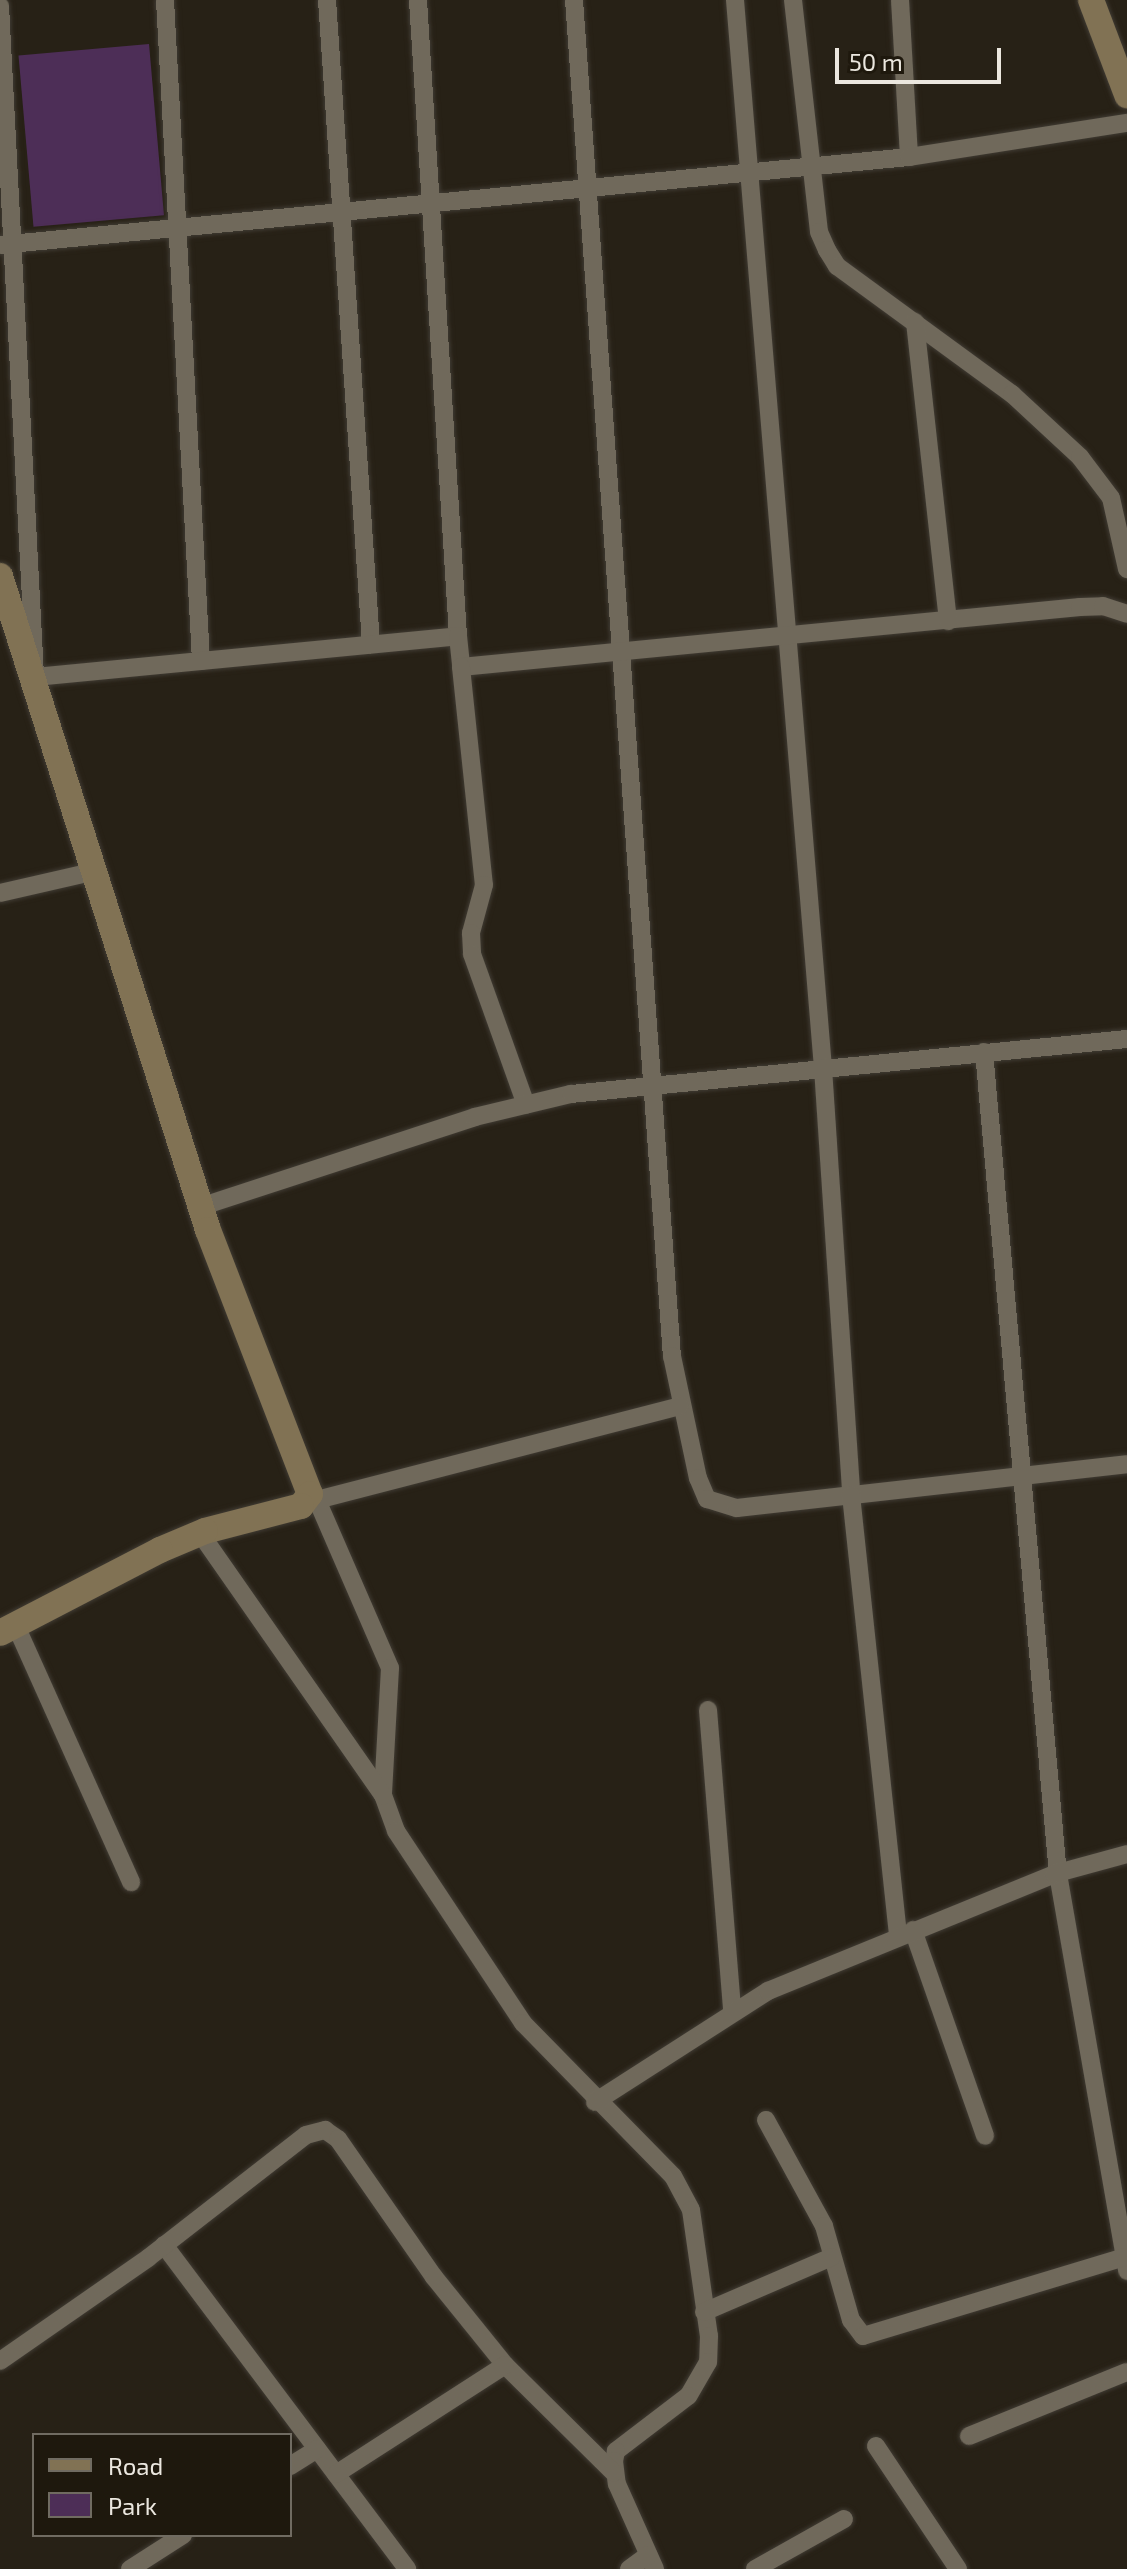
<!DOCTYPE html>
<style>
body{margin:0}
#map{position:relative;width:1127px;height:2569px;overflow:hidden;background:#272116;font-family:"Exo 2",sans-serif}
div>[style]{position:absolute}
[style*='--x']{left:calc(var(--x)*1px);top:calc(var(--y)*1px);width:calc(var(--w)*1px);rotate:calc(var(--a)*1deg)}
.green>*{inset:0;background:#4d2e57;transform-origin:0 0}
.roads{filter:drop-shadow(0 0 2px #403b33) drop-shadow(0 0 2px #403b33)}
.street>*{height:18px;margin:-9px;padding:0 9px;transform-origin:9px;border-radius:9px;background:#70695b}
.secondary>*{height:26px;margin:-13px;padding:0 13px;transform-origin:13px;border-radius:13px;background:#817254}
span{translate:-50% -50%;white-space:nowrap;text-align:center;line-height:1.15;-webkit-text-stroke:8px #1e180d;paint-order:stroke}
.legend{position:absolute;left:32px;top:2433px;width:260px;height:104px;box-sizing:border-box;background:#1e180d;border:2px solid #706b61;margin:0;padding:10px 14px;list-style:none;font-size:24px;color:#ebe7df}
.legend li{display:flex;align-items:center;gap:16px;height:40px}
.legend b{width:40px;border:2px solid #706b61}
.scale{position:absolute;left:835px;top:48px;width:166px;height:36px;box-sizing:border-box;border:4px solid #ebe7df;border-top:0;padding-left:10px;font-size:24px;line-height:28px;white-space:nowrap;color:#ebe7df;-webkit-text-stroke:6px #1e180d;paint-order:stroke}
</style>
<div id="map">
<div class="green">
<div style="left:149px;top:44px;width:172px;height:131px;rotate:85deg"></div>
</div>
<div class="roads">
<div class="street">
<div style="--x:165;--y:0;--w:662;--a:86.88"></div>
<div style="--x:327;--y:0;--w:646;--a:86.09"></div>
<div style="--x:418;--y:0;--w:637;--a:86.4"></div>
<div style="--x:574;--y:0;--w:1360;--a:85.87"></div>
<div style="--x:672;--y:1356;--w:125;--a:78"></div>
<div style="--x:698;--y:1478;--w:23;--a:67"></div>
<div style="--x:707;--y:1499;--w:31;--a:17"></div>
<div style="--x:737;--y:1508;--w:392;--a:-6.4"></div>
<div style="--x:735;--y:0;--w:1072;--a:85.29"></div>
<div style="--x:823;--y:1068;--w:428;--a:86.2"></div>
<div style="--x:851;--y:1495;--w:443;--a:83.9"></div>
<div style="--x:793;--y:0;--w:233;--a:83.6"></div>
<div style="--x:819;--y:232;--w:20;--a:66"></div>
<div style="--x:827;--y:250;--w:19;--a:58"></div>
<div style="--x:837;--y:266;--w:217;--a:36.2"></div>
<div style="--x:1012;--y:394;--w:93;--a:42.8"></div>
<div style="--x:1080;--y:457;--w:51;--a:52.9"></div>
<div style="--x:1111;--y:498;--w:73;--a:77.3"></div>
<div style="--x:900;--y:0;--w:157;--a:86.7"></div>
<div style="--x:0;--y:6;--w:672;--a:87.01"></div>
<div style="--x:35;--y:677;--w:425;--a:-5.5"></div>
<div style="--x:458;--y:636;--w:31;--a:84"></div>
<div style="--x:461;--y:667;--w:622;--a:-5.54"></div>
<div style="--x:1080;--y:607;--w:23;--a:-2"></div>
<div style="--x:1103;--y:606;--w:25;--a:18"></div>
<div style="--x:0;--y:245;--w:913;--a:-5.53"></div>
<div style="--x:909;--y:157;--w:221;--a:-8.9"></div>
<div style="--x:915;--y:322;--w:301;--a:83.7"></div>
<div style="--x:461;--y:667;--w:219;--a:84"></div>
<div style="--x:484;--y:885;--w:50;--a:105.2"></div>
<div style="--x:471;--y:933;--w:21;--a:87"></div>
<div style="--x:472;--y:954;--w:160;--a:70.3"></div>
<div style="--x:0;--y:893;--w:94;--a:-12.9"></div>
<div style="--x:984;--y:1052;--w:825;--a:84.86"></div>
<div style="--x:1058;--y:1874;--w:403;--a:80.1"></div>
<div style="--x:200;--y:1207;--w:289;--a:-18.1"></div>
<div style="--x:475;--y:1117;--w:99;--a:-13.5"></div>
<div style="--x:571;--y:1094;--w:559;--a:-5.65"></div>
<div style="--x:317;--y:1500;--w:183;--a:66.5"></div>
<div style="--x:390;--y:1668;--w:127;--a:93.2"></div>
<div style="--x:383;--y:1795;--w:38;--a:70"></div>
<div style="--x:396;--y:1831;--w:230;--a:56.5"></div>
<div style="--x:523;--y:2023;--w:214;--a:45.6"></div>
<div style="--x:673;--y:2176;--w:38;--a:62"></div>
<div style="--x:691;--y:2210;--w:127;--a:81.9"></div>
<div style="--x:709;--y:2336;--w:26;--a:92"></div>
<div style="--x:708;--y:2362;--w:39;--a:120"></div>
<div style="--x:688;--y:2396;--w:91;--a:142.6"></div>
<div style="--x:616;--y:2451;--w:10;--a:101"></div>
<div style="--x:614;--y:2461;--w:23;--a:83"></div>
<div style="--x:617;--y:2484;--w:93;--a:65.9"></div>
<div style="--x:309;--y:1502;--w:383;--a:-14.5"></div>
<div style="--x:200;--y:1533;--w:320;--a:55.1"></div>
<div style="--x:16;--y:1626;--w:281;--a:65.8"></div>
<div style="--x:708;--y:1710;--w:302;--a:85.4"></div>
<div style="--x:913;--y:1930;--w:218;--a:70.7"></div>
<div style="--x:595;--y:2102;--w:206;--a:-32.7"></div>
<div style="--x:768;--y:1991;--w:309;--a:-22.2"></div>
<div style="--x:1054;--y:1874;--w:76;--a:-15.3"></div>
<div style="--x:766;--y:2120;--w:121;--a:61.3"></div>
<div style="--x:824;--y:2226;--w:98;--a:74"></div>
<div style="--x:851;--y:2320;--w:20;--a:53"></div>
<div style="--x:863;--y:2336;--w:273;--a:-16.8"></div>
<div style="--x:164;--y:2245;--w:405;--a:53.1"></div>
<div style="--x:704;--y:2312;--w:139;--a:-23.3"></div>
<div style="--x:0;--y:2361;--w:180;--a:-34.8"></div>
<div style="--x:148;--y:2258;--w:200;--a:-37.9"></div>
<div style="--x:306;--y:2135;--w:20;--a:-15"></div>
<div style="--x:325;--y:2130;--w:16;--a:35"></div>
<div style="--x:338;--y:2139;--w:168;--a:55.2"></div>
<div style="--x:434;--y:2277;--w:113;--a:51.1"></div>
<div style="--x:505;--y:2365;--w:153;--a:44.7"></div>
<div style="--x:969;--y:2436;--w:170;--a:-22.1"></div>
<div style="--x:876;--y:2446;--w:148;--a:56.3"></div>
<div style="--x:290;--y:2466;--w:32;--a:-32"></div>
<div style="--x:336;--y:2474;--w:201;--a:-32.8"></div>
<div style="--x:130;--y:2569;--w:63;--a:-32.7"></div>
<div style="--x:629;--y:2569;--w:24;--a:-36"></div>
<div style="--x:755;--y:2569;--w:102;--a:-29.3"></div>
</div>
<div class="secondary">
<div style="--x:1091;--y:0;--w:102;--a:69.2"></div>
<div style="--x:0;--y:576;--w:686;--a:72.36"></div>
<div style="--x:208;--y:1230;--w:283;--a:68.9"></div>
<div style="--x:310;--y:1494;--w:15;--a:127"></div>
<div style="--x:301;--y:1506;--w:99;--a:165.4"></div>
<div style="--x:205;--y:1531;--w:49;--a:157.1"></div>
<div style="--x:160;--y:1550;--w:180;--a:152.6"></div>
</div>
</div>
<ul class="legend">
<li><b style="height:10px;background:#817254"></b>Road</li>
<li><b style="height:22px;background:#4d2e57"></b>Park</li>
</ul>
<div class="scale">50 m</div>
</div>
